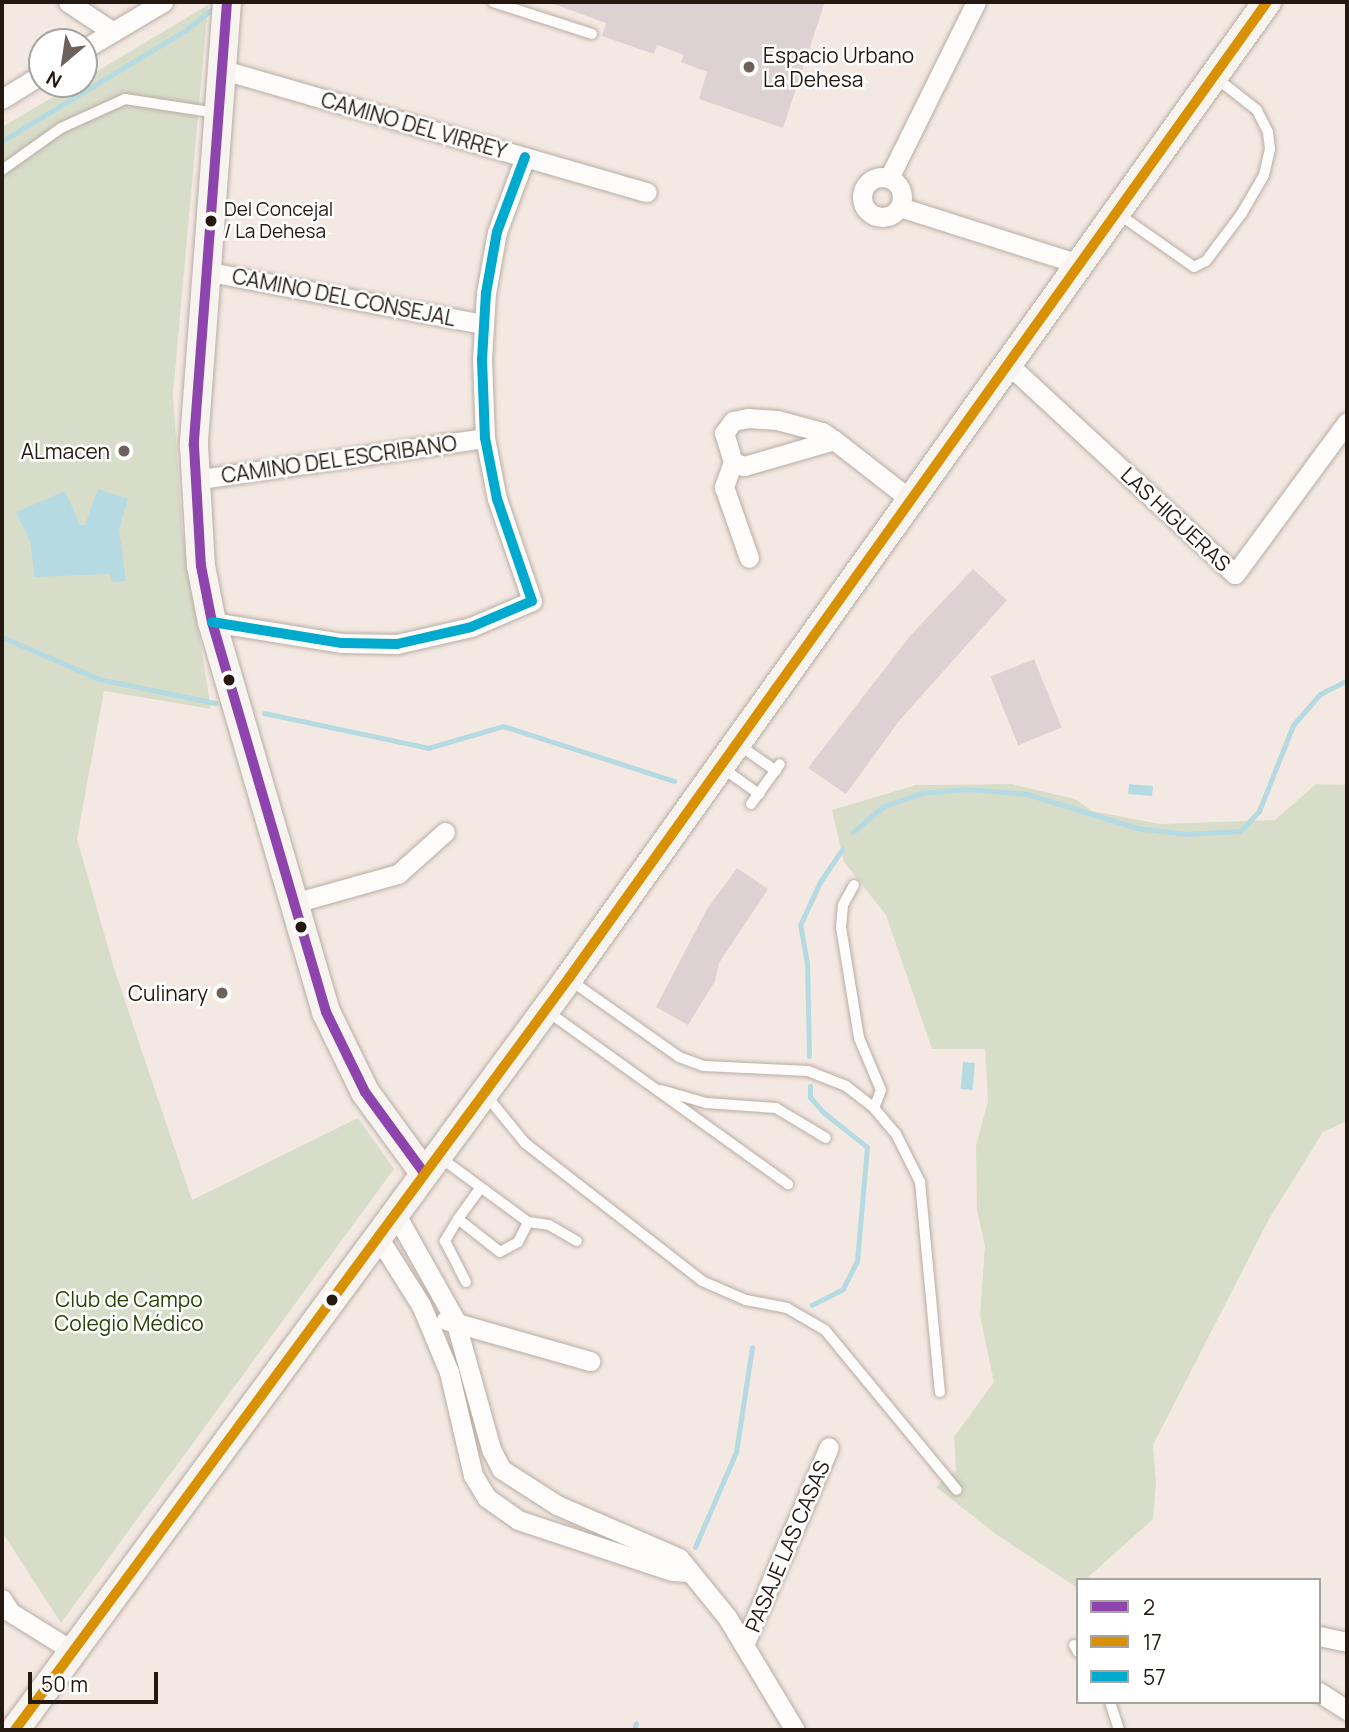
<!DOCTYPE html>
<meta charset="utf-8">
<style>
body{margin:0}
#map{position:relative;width:1349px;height:1732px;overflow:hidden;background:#f4e9e2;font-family:Manrope,sans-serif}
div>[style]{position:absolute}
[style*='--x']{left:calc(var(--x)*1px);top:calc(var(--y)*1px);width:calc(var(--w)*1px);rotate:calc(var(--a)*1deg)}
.green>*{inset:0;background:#d8ddc9}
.water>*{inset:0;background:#b6dae2;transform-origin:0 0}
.stream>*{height:5px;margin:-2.5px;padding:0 2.5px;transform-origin:2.5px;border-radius:2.5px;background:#b6dae2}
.building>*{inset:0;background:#ddd2d3;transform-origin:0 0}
.roads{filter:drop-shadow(0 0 2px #b8ada6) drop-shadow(0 0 2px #b8ada6)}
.service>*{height:10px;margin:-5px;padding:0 5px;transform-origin:5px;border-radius:5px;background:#fdfcfb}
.minor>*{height:19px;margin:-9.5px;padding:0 9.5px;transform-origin:9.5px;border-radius:9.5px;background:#fdfcfb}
.minor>.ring{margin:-9.5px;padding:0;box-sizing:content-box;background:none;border:19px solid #fdfcfb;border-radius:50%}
.secondary>*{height:28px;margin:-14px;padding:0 14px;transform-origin:14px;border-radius:14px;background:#f7f4f0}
.bus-1>*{height:10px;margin:-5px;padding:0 5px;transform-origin:5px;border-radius:5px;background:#8e44ad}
.bus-2>*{height:10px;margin:-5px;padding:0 5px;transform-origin:5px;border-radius:5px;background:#d79102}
.bus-3>*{height:10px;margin:-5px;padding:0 5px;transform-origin:5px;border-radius:5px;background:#00a9ce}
.dots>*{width:19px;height:19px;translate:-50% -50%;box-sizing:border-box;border:4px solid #fff;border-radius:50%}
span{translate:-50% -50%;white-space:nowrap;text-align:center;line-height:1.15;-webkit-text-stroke:5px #fff;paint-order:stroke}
.bus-label{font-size:19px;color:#241810}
.left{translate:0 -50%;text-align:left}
.poi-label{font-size:21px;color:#241810}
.right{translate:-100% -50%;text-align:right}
.street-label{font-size:21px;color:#241810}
.park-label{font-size:21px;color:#274204}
.frame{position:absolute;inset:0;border:4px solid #241810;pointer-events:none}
.legend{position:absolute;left:1076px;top:1578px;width:245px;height:126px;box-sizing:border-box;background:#fff;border:2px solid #a7a39f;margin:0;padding:9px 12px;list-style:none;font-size:21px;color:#241810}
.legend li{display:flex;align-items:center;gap:14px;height:35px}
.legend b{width:35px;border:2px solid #a7a39f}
.north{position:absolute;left:28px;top:28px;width:70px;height:70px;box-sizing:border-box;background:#fff;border:2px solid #a7a39f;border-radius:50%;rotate:209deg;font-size:19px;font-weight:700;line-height:28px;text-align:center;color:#241810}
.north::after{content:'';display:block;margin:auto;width:24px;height:32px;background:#6d615a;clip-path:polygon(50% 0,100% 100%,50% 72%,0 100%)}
.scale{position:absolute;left:28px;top:1672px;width:130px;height:32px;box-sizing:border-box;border:4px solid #241810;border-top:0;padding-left:9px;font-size:21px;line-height:24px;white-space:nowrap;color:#241810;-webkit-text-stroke:5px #fff;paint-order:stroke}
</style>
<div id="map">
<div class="green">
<div style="clip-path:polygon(208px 5px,173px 394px,182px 529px,211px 709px,104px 691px,77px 839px,114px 968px,192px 1200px,358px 1118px,394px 1169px,61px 1623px,2px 1532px,2px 127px,75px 84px,84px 84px,84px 79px)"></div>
<div style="clip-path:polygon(1012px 784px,1075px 799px,1092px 811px,1160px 824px,1275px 820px,1316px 784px,1347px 785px,1347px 1121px,1323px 1132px,1269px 1219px,1153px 1445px,1156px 1483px,1153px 1519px,1085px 1580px,1078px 1580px,1076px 1587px,997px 1535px,936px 1487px,956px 1471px,954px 1437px,994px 1382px,980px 1316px,985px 1246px,977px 1210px,976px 1146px,988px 1101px,985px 1049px,932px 1049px,886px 915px,844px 862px,832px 810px,916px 785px)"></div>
</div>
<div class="water">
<div style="clip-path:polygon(98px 489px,128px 499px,119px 529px,126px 581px,112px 582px,110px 574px,35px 577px,30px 541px,16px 512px,65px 491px,80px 525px,85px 525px)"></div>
<div style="left:1129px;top:784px;width:24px;height:10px;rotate:5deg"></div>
<div style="left:963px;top:1062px;width:12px;height:27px;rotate:5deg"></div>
</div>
<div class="stream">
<div style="--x:2;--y:141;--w:215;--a:-31.1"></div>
<div style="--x:186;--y:30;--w:33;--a:-39"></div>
<div style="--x:2;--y:637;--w:106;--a:23.4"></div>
<div style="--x:99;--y:679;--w:119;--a:11.6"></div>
<div style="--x:264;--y:713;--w:168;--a:12"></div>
<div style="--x:428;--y:748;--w:78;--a:-16.3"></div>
<div style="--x:503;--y:726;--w:180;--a:17.8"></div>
<div style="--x:853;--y:832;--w:40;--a:-40"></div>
<div style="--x:884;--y:806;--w:39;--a:-19"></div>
<div style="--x:921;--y:793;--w:47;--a:-4.9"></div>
<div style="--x:968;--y:789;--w:59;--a:4.8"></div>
<div style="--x:1027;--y:794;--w:115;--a:17.2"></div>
<div style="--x:1137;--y:828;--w:48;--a:7.1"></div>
<div style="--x:1185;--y:834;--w:55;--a:-3.1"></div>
<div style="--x:1240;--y:831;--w:28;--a:-46"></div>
<div style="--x:1259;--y:811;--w:92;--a:-68.4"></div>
<div style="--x:1293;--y:725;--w:41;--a:-48.9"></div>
<div style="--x:1320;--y:694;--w:30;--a:-27"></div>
<div style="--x:809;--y:1056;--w:93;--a:-91.2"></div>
<div style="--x:807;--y:963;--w:39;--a:-100"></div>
<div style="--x:800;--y:925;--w:47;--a:-65.1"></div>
<div style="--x:820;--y:882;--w:40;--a:-56"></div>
<div style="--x:810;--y:1086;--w:11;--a:90"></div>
<div style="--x:810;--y:1097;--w:20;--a:49"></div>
<div style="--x:823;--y:1112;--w:56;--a:38.5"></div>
<div style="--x:867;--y:1147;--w:114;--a:95"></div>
<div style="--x:857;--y:1261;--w:31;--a:117"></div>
<div style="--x:843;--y:1289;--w:35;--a:153"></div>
<div style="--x:695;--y:1547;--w:103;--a:-66.7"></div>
<div style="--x:736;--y:1452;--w:106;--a:-81.3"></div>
<div style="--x:634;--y:1730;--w:7;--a:-74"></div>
</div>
<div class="building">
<div style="clip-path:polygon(548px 2px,825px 2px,783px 128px,699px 99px,707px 72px,681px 62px,684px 55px,657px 45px,654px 54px,602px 36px,606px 23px)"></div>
<div style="clip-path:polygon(973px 569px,1007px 600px,899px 721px,846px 794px,808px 768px,910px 636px)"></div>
<div style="left:1034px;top:659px;width:74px;height:47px;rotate:68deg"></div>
<div style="clip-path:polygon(737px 868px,768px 889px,719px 963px,715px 981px,688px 1025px,656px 1007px,707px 909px)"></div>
</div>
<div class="roads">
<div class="service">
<div style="--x:493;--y:2;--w:104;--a:17.9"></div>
<div style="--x:2;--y:170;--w:72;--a:-35.4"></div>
<div style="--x:61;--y:128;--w:70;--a:-24.4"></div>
<div style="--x:125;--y:99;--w:92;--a:8.7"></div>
<div style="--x:1117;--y:213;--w:94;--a:35"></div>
<div style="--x:1194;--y:267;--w:13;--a:-27"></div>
<div style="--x:1206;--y:261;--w:60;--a:-53.1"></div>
<div style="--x:1242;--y:213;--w:44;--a:-59.9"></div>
<div style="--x:1264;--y:175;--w:27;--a:-77"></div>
<div style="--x:1270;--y:149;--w:17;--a:-97"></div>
<div style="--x:1268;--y:132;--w:25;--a:-117"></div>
<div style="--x:1257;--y:110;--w:53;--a:-141.8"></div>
<div style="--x:739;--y:745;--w:45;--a:35.1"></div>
<div style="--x:721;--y:767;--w:47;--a:35.4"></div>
<div style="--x:751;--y:804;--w:49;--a:-54.1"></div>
<div style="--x:854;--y:885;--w:23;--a:119"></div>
<div style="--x:843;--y:905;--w:22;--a:95"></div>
<div style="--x:841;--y:927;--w:112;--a:80.8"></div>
<div style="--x:859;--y:1038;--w:56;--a:67.1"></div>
<div style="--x:881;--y:1090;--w:19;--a:111"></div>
<div style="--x:570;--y:980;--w:133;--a:35.2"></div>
<div style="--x:679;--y:1057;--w:27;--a:20"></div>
<div style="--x:704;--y:1066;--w:104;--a:2.8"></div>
<div style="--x:808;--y:1071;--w:41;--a:21.5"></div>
<div style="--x:846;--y:1086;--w:36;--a:38"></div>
<div style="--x:874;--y:1108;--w:34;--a:50"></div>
<div style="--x:896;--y:1134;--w:54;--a:63.4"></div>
<div style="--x:920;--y:1182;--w:211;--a:84.6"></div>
<div style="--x:547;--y:1011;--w:297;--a:35.7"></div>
<div style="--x:661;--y:1090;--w:47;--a:16.1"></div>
<div style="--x:706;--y:1103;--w:70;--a:4.1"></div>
<div style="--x:776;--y:1108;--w:58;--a:31"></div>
<div style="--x:485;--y:1094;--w:63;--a:50.8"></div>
<div style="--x:525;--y:1143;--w:224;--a:37.9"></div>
<div style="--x:702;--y:1281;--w:48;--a:23.4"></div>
<div style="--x:746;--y:1300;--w:42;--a:11"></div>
<div style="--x:787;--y:1308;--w:44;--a:30.1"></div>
<div style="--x:825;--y:1330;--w:207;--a:50.5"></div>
<div style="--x:441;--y:1158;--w:108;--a:36.3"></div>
<div style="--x:528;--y:1222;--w:21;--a:8"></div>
<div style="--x:549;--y:1225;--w:32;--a:30"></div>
<div style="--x:479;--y:1190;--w:36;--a:126"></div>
<div style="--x:458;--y:1219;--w:53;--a:38.2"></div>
<div style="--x:500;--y:1252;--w:21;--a:-29"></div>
<div style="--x:518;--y:1242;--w:22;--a:-63"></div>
<div style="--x:458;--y:1219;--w:26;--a:121"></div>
<div style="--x:445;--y:1241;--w:46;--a:62.9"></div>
<div style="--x:1074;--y:1645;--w:8;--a:60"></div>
<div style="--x:1110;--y:1702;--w:29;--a:72"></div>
</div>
<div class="minor">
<div style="--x:68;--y:2;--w:54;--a:33.7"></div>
<div style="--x:84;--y:49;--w:92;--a:-30.7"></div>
<div style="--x:220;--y:69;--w:444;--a:16.1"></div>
<div style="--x:2;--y:99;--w:47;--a:-32"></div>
<div class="ring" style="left:862px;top:177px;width:21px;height:21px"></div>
<div style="--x:889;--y:178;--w:196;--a:-63.7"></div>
<div style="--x:900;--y:207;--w:188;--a:17.7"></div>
<div style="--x:205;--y:271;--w:283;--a:10.8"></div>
<div style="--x:1008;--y:364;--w:309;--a:42.8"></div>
<div style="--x:1235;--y:574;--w:189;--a:-53.6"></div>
<div style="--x:834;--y:440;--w:94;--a:163.9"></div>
<div style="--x:744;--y:466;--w:12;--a:-160"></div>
<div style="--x:733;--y:462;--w:30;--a:-107"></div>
<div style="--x:724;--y:433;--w:15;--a:-53"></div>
<div style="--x:733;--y:421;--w:15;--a:-11"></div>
<div style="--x:748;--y:418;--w:29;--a:4"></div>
<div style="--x:777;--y:420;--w:47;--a:14.9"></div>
<div style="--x:822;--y:432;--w:14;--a:34"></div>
<div style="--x:834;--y:440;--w:98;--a:37.9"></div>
<div style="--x:733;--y:462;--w:27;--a:110"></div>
<div style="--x:724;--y:487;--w:75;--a:70.6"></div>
<div style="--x:194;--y:480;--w:294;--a:-8.2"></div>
<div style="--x:212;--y:622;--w:132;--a:9.2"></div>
<div style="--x:342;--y:643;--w:55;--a:1"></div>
<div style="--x:397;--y:644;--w:76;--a:-12.9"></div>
<div style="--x:471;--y:627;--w:66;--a:-23.1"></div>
<div style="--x:532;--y:601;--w:108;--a:-108.9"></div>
<div style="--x:497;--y:499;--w:62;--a:-101.1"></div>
<div style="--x:485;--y:438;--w:78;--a:-92.2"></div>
<div style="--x:482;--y:360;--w:67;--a:-86.6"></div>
<div style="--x:486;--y:293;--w:62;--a:-79.8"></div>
<div style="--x:497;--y:232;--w:80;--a:-69.5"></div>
<div style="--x:294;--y:903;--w:108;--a:-15.6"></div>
<div style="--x:398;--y:874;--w:63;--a:-41.8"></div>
<div style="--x:395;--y:1213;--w:123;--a:60.7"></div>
<div style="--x:455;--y:1320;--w:134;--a:74.4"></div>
<div style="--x:491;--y:1449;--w:22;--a:63"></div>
<div style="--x:501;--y:1469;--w:67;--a:32.7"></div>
<div style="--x:557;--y:1505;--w:133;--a:23.5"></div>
<div style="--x:679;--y:1558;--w:76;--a:50.9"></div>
<div style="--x:727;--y:1617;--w:132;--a:59"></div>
<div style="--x:378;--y:1237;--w:80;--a:57.7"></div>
<div style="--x:421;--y:1305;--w:73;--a:67.3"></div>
<div style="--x:449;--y:1372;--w:106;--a:76.9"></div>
<div style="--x:473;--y:1475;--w:27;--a:59"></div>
<div style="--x:487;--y:1498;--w:38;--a:35"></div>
<div style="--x:518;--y:1520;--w:162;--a:18.3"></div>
<div style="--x:672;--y:1571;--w:17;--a:3"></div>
<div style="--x:446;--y:1320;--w:150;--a:15.9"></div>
<div style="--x:2;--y:1599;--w:15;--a:58"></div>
<div style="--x:10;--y:1612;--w:72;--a:31.9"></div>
<div style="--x:1319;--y:1636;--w:29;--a:12"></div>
<div style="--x:744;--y:1645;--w:215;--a:-66.8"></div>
<div style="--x:1319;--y:1692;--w:33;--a:33"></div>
</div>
<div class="secondary">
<div style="--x:227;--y:2;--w:445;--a:94.3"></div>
<div style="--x:194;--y:446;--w:120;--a:86.7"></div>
<div style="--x:201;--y:566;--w:57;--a:78.9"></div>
<div style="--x:212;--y:622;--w:406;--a:73.7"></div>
<div style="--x:326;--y:1012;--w:89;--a:64"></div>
<div style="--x:365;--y:1092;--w:100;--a:53.9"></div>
<div style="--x:15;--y:1730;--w:934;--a:-53.62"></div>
<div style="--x:569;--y:978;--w:1200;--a:-54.43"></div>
</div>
</div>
<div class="bus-1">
<div style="--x:227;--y:2;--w:445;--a:94.3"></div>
<div style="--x:194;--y:446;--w:120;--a:86.7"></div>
<div style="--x:201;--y:566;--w:57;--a:78.9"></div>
<div style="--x:212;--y:622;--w:406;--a:73.7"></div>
<div style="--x:326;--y:1012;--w:89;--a:64"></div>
<div style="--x:365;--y:1092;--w:100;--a:53.9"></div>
</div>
<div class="bus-2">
<div style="--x:15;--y:1730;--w:934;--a:-53.62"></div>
<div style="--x:569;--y:978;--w:1200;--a:-54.43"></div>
</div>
<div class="bus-3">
<div style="--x:212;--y:622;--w:132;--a:9.2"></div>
<div style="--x:342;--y:643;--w:55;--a:1"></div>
<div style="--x:397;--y:644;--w:76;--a:-12.9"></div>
<div style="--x:471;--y:627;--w:66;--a:-23.1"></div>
<div style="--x:532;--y:601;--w:108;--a:-108.9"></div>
<div style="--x:497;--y:499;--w:62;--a:-101.1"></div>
<div style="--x:485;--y:438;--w:78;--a:-92.2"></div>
<div style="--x:482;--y:360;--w:67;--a:-86.6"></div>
<div style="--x:486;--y:293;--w:62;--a:-79.8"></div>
<div style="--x:497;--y:232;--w:80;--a:-69.5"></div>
</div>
<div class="dots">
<div style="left:749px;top:67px;background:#6d615a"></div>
<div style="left:211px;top:221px;background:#241810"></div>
<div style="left:124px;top:451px;background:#6d615a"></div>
<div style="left:229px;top:680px;background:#241810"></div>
<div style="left:301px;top:927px;background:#241810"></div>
<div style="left:222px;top:993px;background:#6d615a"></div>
<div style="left:332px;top:1300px;background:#241810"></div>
</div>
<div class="bus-label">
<span class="left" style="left:224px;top:221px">Del Concejal<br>/ La Dehesa</span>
</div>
<div class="poi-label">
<span class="left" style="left:763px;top:67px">Espacio Urbano<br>La Dehesa</span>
<span class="right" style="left:110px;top:451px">ALmacen</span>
<span class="right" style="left:208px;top:993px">Culinary</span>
</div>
<div class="street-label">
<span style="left:414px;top:125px;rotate:16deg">CAMINO DEL VIRREY</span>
<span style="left:344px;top:297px;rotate:11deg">CAMINO DEL CONSEJAL</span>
<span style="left:339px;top:459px;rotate:-8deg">CAMINO DEL ESCRIBANO</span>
<span style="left:1176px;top:519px;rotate:43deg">LAS HIGUERAS</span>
<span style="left:787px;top:1546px;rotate:-67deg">PASAJE LAS CASAS</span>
</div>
<div class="park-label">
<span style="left:129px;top:1311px">Club de Campo<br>Colegio Médico</span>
</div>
<div class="frame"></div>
<ul class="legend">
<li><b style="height:9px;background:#8e44ad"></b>2</li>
<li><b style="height:9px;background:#d79102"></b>17</li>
<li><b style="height:9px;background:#00a9ce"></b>57</li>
</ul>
<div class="north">N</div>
<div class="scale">50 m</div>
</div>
